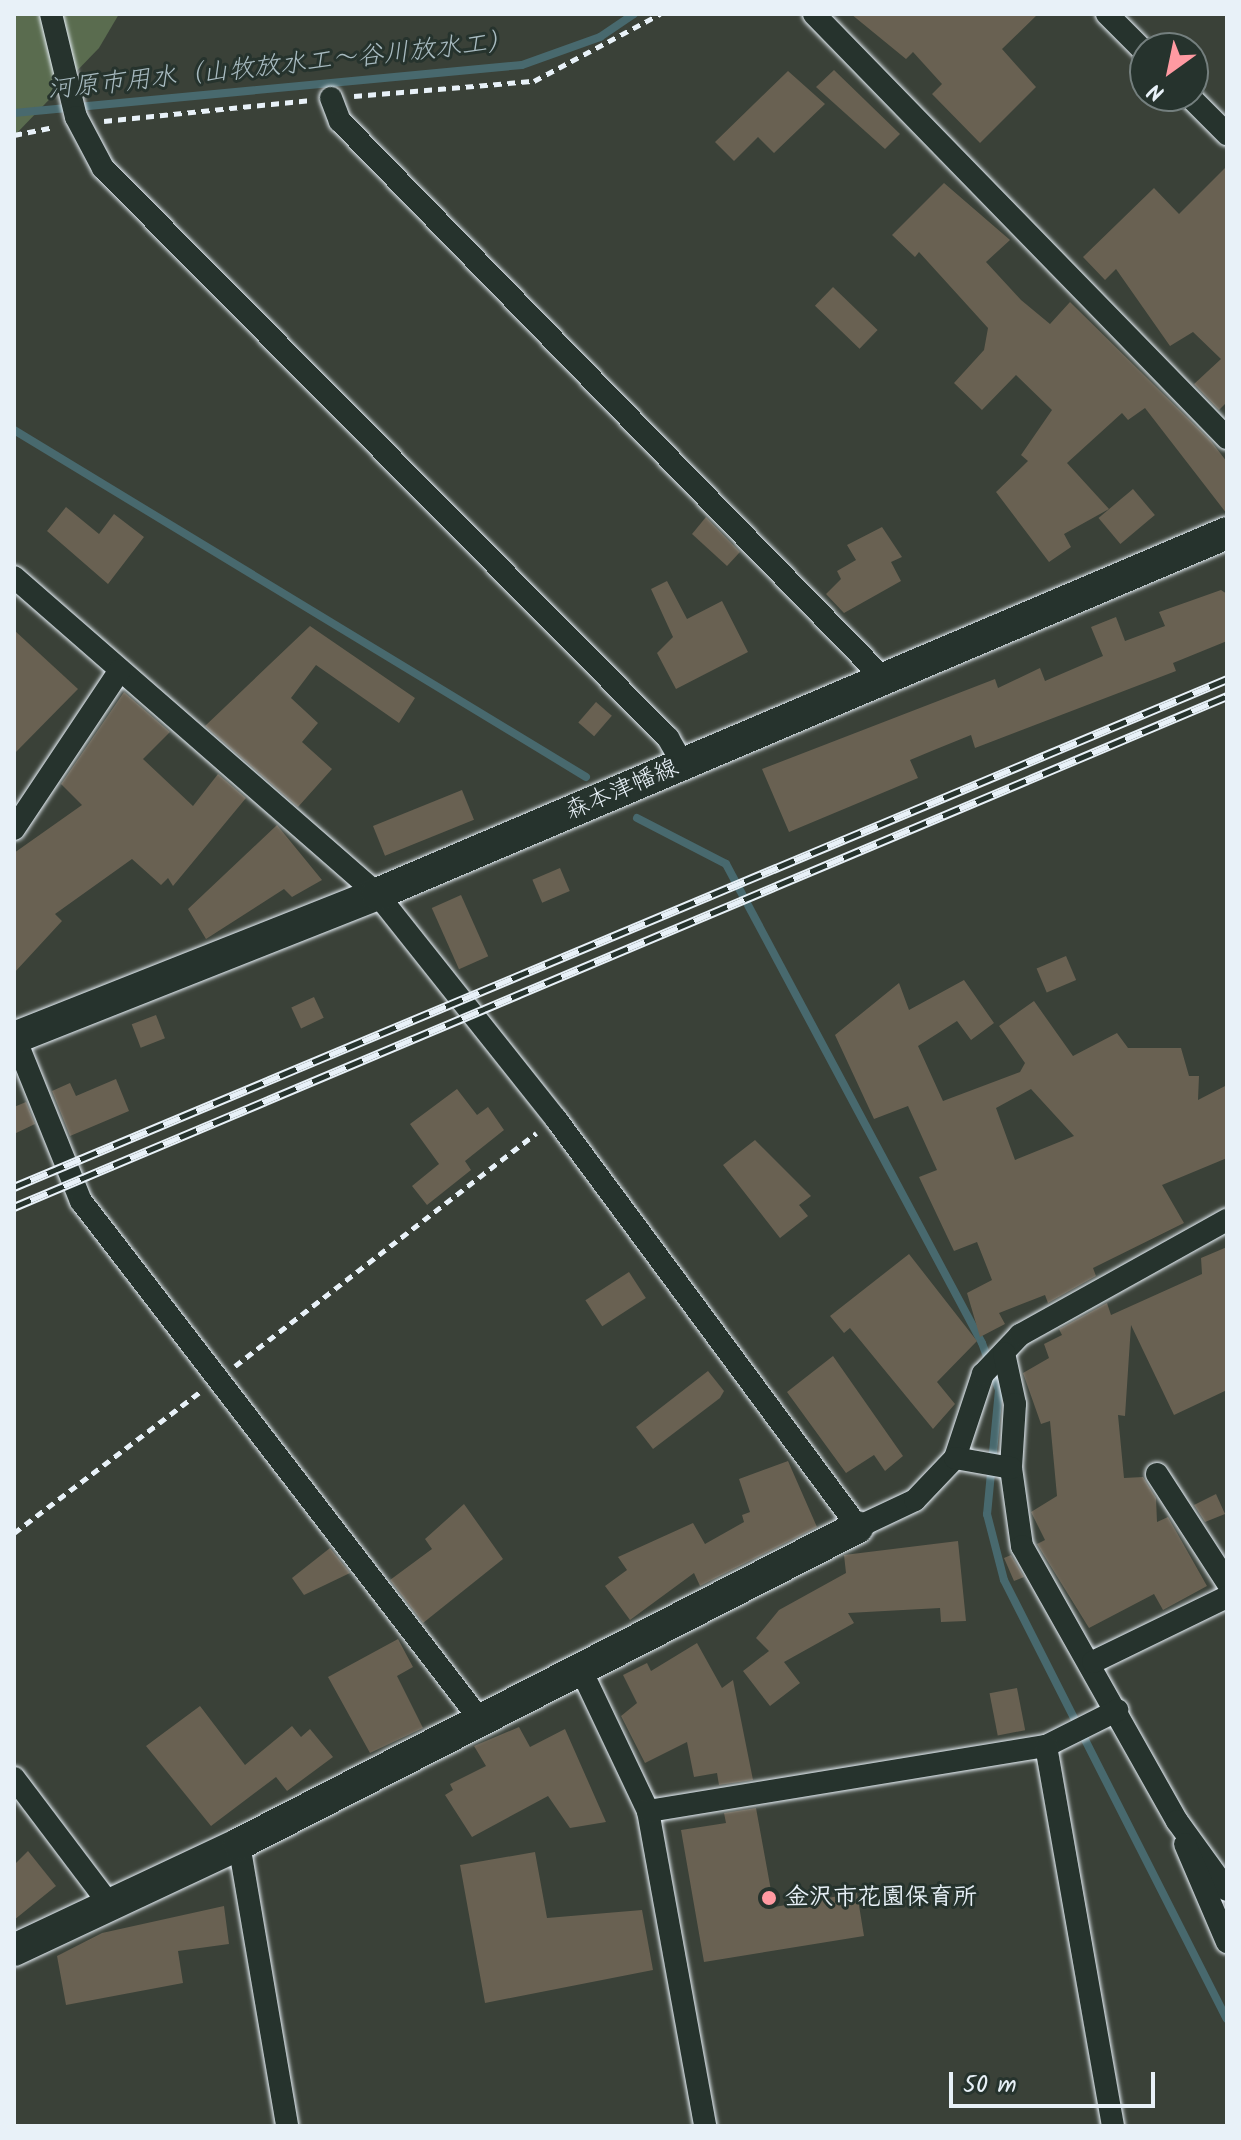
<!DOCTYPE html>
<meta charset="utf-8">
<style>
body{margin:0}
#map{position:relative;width:1241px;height:2140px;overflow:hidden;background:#3a4138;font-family:Kalam,"Klee One",sans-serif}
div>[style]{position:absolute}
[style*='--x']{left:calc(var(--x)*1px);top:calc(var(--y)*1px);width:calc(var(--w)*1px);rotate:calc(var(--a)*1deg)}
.green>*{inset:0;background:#5a6c4f}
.stream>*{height:8px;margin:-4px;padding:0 4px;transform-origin:4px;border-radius:4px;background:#48696e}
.building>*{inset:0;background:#696152;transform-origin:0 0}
.path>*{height:5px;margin-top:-2.5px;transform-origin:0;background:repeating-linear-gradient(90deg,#e8f1f8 0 8px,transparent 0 14px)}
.roads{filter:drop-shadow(0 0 2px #e8f1f8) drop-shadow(0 0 2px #e8f1f8)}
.street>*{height:22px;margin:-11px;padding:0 11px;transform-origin:11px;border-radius:11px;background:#26332d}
.secondary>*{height:32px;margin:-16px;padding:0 16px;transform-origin:16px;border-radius:16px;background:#26332d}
.rail>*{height:9px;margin-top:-4.5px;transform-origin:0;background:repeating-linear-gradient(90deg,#26332d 0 18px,#e8f1f8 0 36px);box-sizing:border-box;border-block:2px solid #e8f1f8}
.dots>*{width:22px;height:22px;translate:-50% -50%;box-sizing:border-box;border:4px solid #26332d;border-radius:50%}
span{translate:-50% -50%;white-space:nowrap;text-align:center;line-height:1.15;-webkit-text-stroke:6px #26332d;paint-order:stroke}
.street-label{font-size:24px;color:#e8f1f8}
.poi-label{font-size:24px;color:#e8f1f8;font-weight:700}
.left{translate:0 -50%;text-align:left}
.water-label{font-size:26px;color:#a8bbc1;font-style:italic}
.frame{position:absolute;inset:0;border:16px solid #e8f1f8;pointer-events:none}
.north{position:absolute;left:1129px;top:32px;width:80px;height:80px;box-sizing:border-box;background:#26332d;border:2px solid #747f7e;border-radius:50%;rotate:213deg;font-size:22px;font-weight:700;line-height:32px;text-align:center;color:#e8f1f8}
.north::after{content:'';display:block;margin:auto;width:28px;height:36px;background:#ff9aa2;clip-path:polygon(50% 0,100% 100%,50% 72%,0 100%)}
.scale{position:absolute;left:949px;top:2072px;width:206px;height:36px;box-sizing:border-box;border:4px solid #e8f1f8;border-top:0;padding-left:10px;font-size:24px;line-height:28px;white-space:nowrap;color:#e8f1f8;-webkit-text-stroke:6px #26332d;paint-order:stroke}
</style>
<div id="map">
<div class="green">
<div style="clip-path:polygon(14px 14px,119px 14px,99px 48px,14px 136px)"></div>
</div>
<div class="stream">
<div style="--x:14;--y:113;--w:510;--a:-5.4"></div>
<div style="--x:522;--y:65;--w:83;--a:-19.7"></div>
<div style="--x:600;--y:37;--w:41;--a:-34.1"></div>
<div style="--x:14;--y:430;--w:669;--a:31.24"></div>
<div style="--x:637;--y:818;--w:100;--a:27.3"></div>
<div style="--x:726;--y:864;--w:543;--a:61.88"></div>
<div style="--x:982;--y:1343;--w:50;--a:70.1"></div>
<div style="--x:999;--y:1390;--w:125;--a:95.5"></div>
<div style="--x:987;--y:1514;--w:68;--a:75.6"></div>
<div style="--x:1004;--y:1580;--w:492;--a:63.1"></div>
</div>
<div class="building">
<div style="clip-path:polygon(851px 14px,1038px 14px,1002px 49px,1036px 87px,980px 143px,932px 94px,942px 84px,913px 52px,906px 59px)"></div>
<div style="clip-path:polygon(834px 70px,900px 134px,885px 149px,816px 87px)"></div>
<div style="clip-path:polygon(788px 71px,825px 104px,774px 153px,758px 137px,734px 161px,715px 142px)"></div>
<div style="clip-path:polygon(1227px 166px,1227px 402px,1219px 410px,1194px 384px,1221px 359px,1193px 332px,1170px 346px,1116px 269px,1105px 280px,1083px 257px,1154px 188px,1179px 214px)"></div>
<div style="clip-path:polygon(944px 183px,1010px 240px,986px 262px,1021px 300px,1050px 324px,1070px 302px,1211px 441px,1227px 462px,1227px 514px,1145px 408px,1128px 420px,1122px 413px,1067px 463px,1109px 509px,1064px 534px,1071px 547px,1049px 562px,996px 492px,1028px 461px,1021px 455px,1052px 410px,1016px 375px,982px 410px,954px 383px,984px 350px,988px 328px,919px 252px,915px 257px,892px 235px)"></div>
<div style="left:833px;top:287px;width:62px;height:26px;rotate:44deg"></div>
<div style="left:1133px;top:489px;width:34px;height:45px;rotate:50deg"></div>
<div style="clip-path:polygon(66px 507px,99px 534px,114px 514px,144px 537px,108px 584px,47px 531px)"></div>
<div style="clip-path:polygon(706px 517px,740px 552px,727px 566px,692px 534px)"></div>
<div style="clip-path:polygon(882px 527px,902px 557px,891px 562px,901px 581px,844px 613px,826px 594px,841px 579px,837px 571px,856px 560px,847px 545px)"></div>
<div style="clip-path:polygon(667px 581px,687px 619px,722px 601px,748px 652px,676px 689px,657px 653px,673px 637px,651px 589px)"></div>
<div style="clip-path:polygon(1221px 590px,1227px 594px,1227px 641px,1173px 663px,1176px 671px,975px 748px,971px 735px,934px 750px,910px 760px,918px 778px,789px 832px,762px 769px,995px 679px,998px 688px,1040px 668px,1045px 681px,1103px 656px,1091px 627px,1116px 617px,1125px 641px,1165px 626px,1159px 612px)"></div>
<div style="clip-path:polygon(310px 626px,415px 698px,399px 723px,316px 665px,291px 698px,318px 723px,302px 742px,332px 769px,298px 807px,205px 726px)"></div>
<div style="clip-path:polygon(14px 630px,78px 689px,14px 754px)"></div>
<div style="clip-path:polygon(124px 692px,170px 732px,143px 759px,193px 806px,218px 774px,246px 798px,173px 886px,168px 878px,161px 885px,132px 859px,55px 914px,62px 921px,14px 973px,14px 853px,82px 805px,61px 784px)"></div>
<div style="left:596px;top:702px;width:21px;height:27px;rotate:41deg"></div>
<div style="left:462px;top:790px;width:32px;height:96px;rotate:68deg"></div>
<div style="clip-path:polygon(277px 825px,322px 880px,292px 897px,284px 889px,206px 939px,188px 909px)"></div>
<div style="left:560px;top:868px;width:25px;height:30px;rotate:67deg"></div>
<div style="left:461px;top:895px;width:67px;height:32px;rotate:66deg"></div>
<div style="left:1066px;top:956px;width:26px;height:32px;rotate:67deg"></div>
<div style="clip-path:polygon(evenodd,964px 980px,994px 1023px,971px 1040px,957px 1021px,918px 1046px,943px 1101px,1020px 1072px,1025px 1063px,999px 1026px,1034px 1001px,1073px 1056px,1117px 1033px,1128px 1048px,1181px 1048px,1189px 1076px,1199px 1076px,1198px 1100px,1227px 1085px,1227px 1158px,1162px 1185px,1184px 1223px,1093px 1268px,1096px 1276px,1048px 1303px,1045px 1295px,999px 1313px,1005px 1324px,980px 1337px,967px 1293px,992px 1280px,977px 1242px,954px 1251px,919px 1177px,937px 1170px,908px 1106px,874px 1119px,835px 1035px,899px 983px,909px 1010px,964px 980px,1031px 1089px,1074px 1136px,1015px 1160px,996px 1108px,1031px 1089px)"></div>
<div style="left:314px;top:997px;width:23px;height:25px;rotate:65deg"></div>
<div style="left:156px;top:1015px;width:25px;height:26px;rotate:69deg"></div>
<div style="clip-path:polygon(116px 1079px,129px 1111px,70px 1136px,52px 1091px,70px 1083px,76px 1096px)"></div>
<div style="clip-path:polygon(457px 1089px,477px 1115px,488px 1107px,504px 1130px,465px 1161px,471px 1170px,427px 1205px,412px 1186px,439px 1164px,410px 1124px)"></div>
<div style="clip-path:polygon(26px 1102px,35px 1124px,14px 1134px,14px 1107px)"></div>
<div style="clip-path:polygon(755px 1140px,811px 1196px,799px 1205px,808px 1216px,780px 1238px,723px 1165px)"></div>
<div style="clip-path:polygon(1227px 1247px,1227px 1390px,1174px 1415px,1131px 1325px,1125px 1416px,1118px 1415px,1124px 1478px,1143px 1477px,1156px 1498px,1157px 1522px,1168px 1517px,1207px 1586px,1163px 1610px,1154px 1594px,1089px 1628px,1037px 1544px,1045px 1540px,1031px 1512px,1057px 1496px,1050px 1421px,1041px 1424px,1023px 1373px,1049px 1358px,1044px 1344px,1062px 1335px,1059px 1329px,1107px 1303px,1111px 1315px,1202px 1274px,1201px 1258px)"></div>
<div style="clip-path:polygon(909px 1254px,977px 1341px,937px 1382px,955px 1404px,933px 1429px,850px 1328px,844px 1333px,830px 1316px)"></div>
<div style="left:629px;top:1272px;width:31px;height:52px;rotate:57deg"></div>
<div style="clip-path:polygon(833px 1356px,903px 1456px,885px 1471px,874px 1455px,846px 1473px,787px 1392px)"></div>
<div style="clip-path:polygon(708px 1371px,724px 1391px,720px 1398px,653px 1449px,636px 1427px)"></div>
<div style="clip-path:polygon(788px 1461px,817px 1527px,700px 1586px,694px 1573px,630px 1620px,605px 1586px,627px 1570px,618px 1557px,693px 1523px,705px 1544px,744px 1522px,742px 1515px,750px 1512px,739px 1479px)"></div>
<div style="clip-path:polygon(1216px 1494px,1225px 1514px,1205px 1522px,1194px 1505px)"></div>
<div style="clip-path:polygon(464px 1504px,503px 1559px,423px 1623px,390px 1580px,432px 1549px,425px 1539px)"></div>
<div style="clip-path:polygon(958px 1541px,966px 1621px,941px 1622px,940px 1608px,848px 1613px,854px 1623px,784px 1662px,800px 1683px,770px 1706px,743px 1671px,769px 1651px,756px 1638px,779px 1610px,846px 1573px,844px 1555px)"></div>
<div style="clip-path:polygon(330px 1548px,350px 1573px,304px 1595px,292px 1578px)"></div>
<div style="clip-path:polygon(1011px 1555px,1024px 1577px,1014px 1581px,1004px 1558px)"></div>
<div style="clip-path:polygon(398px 1639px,413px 1667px,397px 1676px,423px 1728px,370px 1753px,328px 1677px)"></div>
<div style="clip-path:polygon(697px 1643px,722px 1688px,733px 1680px,753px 1780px,719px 1785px,717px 1773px,694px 1777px,687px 1742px,645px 1763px,621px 1716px,637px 1703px,623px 1675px,647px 1663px,651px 1671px)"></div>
<div style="left:1017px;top:1688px;width:43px;height:28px;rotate:79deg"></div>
<div style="clip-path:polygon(200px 1706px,245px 1765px,292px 1726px,301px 1737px,310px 1729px,333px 1757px,287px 1791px,276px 1777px,211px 1826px,146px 1746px)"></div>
<div style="clip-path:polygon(519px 1727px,530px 1747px,565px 1729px,606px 1822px,570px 1828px,548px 1796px,472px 1837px,445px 1795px,453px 1790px,450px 1784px,486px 1766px,474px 1746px)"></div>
<div style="clip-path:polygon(756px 1808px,774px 1907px,857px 1893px,864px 1936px,704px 1962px,681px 1830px,726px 1823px,724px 1813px)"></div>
<div style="clip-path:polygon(28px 1851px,56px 1886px,14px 1920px,14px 1865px)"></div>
<div style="clip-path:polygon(535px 1852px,547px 1918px,642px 1910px,653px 1970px,485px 2003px,460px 1865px)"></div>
<div style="clip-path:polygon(224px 1906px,229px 1944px,178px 1951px,183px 1983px,66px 2005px,57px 1956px,102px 1933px)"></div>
</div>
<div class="path">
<div style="--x:354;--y:96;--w:181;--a:-4.8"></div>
<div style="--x:534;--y:81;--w:143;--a:-28"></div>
<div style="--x:104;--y:121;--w:206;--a:-5.8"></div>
<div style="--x:14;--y:135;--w:41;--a:-11.3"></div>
<div style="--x:235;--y:1366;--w:381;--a:-37.7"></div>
<div style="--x:14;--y:1533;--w:235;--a:-37.2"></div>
</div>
<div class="roads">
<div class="street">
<div style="--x:51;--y:14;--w:106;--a:76.4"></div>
<div style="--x:76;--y:117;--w:58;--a:62.1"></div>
<div style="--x:103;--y:168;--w:803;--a:45.25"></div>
<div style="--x:668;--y:738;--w:30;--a:60"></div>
<div style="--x:814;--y:14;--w:592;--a:45.75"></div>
<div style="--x:1107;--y:14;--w:54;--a:45"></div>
<div style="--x:1189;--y:96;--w:54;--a:45"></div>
<div style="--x:331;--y:98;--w:25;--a:69"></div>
<div style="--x:340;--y:121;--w:779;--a:45.73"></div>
<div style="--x:14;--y:577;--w:482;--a:41.1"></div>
<div style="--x:377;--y:894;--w:288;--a:51.5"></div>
<div style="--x:556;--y:1119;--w:508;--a:53.49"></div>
<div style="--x:858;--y:1527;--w:63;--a:-25.3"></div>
<div style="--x:915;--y:1500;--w:58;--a:-46.4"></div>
<div style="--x:955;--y:1458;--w:89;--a:-71.6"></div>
<div style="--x:983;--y:1374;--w:54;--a:-46.5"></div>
<div style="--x:1020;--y:1335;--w:237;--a:-29.1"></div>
<div style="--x:14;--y:829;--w:191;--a:-56.3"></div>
<div style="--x:15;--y:1038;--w:176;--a:68"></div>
<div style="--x:81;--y:1201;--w:657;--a:52.42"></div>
<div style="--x:1004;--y:1353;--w:52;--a:77.8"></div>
<div style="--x:1015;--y:1404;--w:64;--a:93.6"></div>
<div style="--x:1011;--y:1468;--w:79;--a:82"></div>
<div style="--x:1022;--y:1546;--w:316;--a:60.6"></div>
<div style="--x:1177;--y:1821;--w:85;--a:54.1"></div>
<div style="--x:955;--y:1458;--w:57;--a:10.1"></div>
<div style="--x:1157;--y:1474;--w:129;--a:57.1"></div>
<div style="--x:1093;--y:1662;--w:149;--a:-25.9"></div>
<div style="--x:582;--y:1672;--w:154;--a:64.6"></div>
<div style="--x:648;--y:1811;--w:320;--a:79.7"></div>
<div style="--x:1046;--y:1746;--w:80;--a:-26.6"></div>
<div style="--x:14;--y:1778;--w:159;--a:52.9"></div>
<div style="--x:648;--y:1811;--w:403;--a:-9.3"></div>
<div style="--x:1046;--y:1746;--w:386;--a:80"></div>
<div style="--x:239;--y:1844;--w:286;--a:80.3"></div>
<div style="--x:1185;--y:1844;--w:107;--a:66.8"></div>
</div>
<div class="secondary">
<div style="--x:14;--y:1038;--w:391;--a:-21.6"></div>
<div style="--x:377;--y:894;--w:923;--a:-23.01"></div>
<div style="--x:14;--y:1950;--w:249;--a:-25.2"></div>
<div style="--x:239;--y:1844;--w:695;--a:-27.12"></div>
</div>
</div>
<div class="rail">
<div style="--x:14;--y:1187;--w:1315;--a:-22.72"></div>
<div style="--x:14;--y:1207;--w:1316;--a:-22.84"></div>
</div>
<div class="dots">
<div style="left:769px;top:1898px;background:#ff9aa2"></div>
</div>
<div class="street-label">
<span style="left:622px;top:790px;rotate:-23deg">森本津幡線</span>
</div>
<div class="poi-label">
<span class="left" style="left:785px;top:1898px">金沢市花園保育所</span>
</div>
<div class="water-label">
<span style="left:280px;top:67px;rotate:-6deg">河原市用水（山牧放水工～谷川放水工）</span>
</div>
<div class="frame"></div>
<div class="north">N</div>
<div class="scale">50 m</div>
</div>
